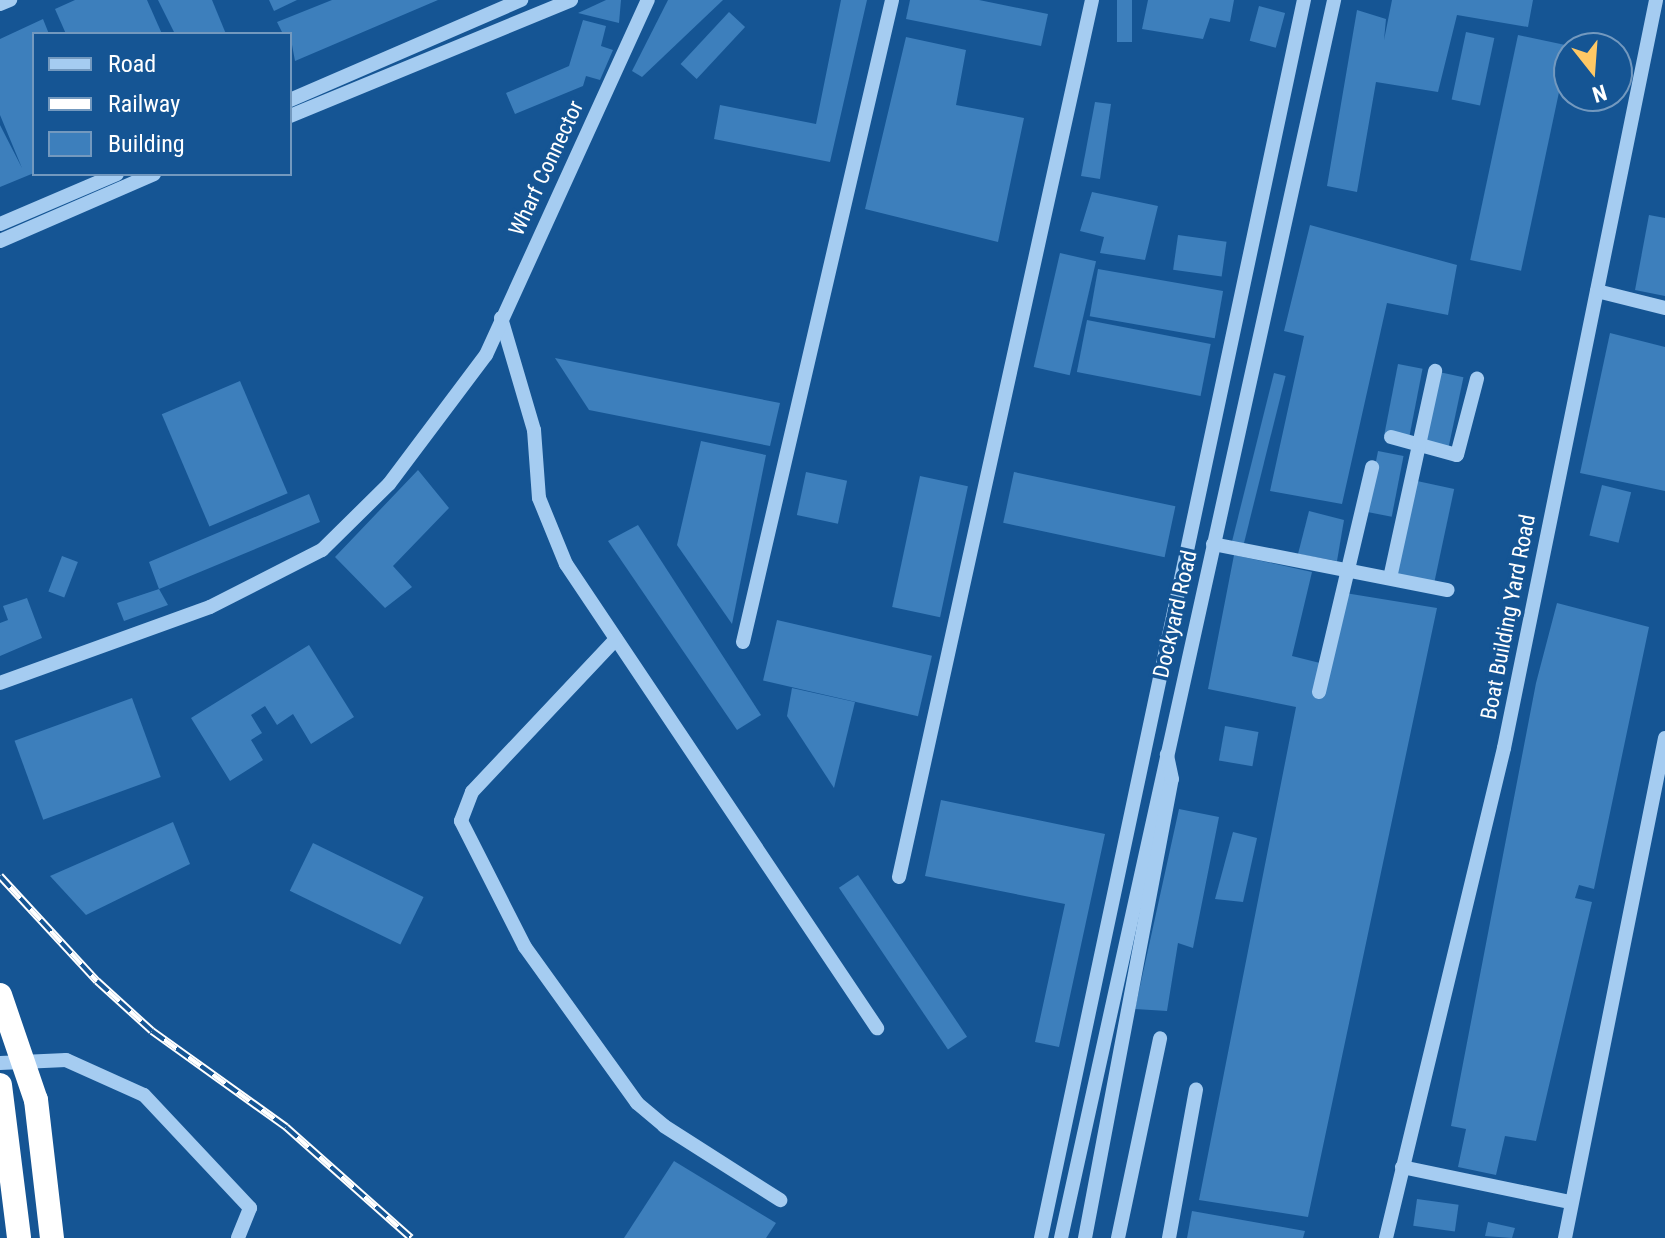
<!DOCTYPE html>
<style>
body{margin:0}
#map{position:relative;width:1665px;height:1238px;overflow:hidden;background:#155594;font-family:"Roboto Condensed",sans-serif}
div>[style]{position:absolute}
[style*='--x']{left:calc(var(--x)*1px);top:calc(var(--y)*1px);width:calc(var(--w)*1px);rotate:calc(var(--a)*1deg)}
.building>*{inset:0;background:#3d7fbc;transform-origin:0 0}
.minor>*{height:14px;margin:-7px;padding:0 7px;transform-origin:7px;border-radius:7px;background:#a5ccf1}
.highway>*{height:24px;margin:-12px;padding:0 12px;transform-origin:12px;border-radius:12px;background:#fff}
.rail>*{height:8px;margin-top:-4px;transform-origin:0;background:repeating-linear-gradient(90deg,#155594 0 15px,#fff 0 30px);box-sizing:border-box;border-block:2px solid #fff}
.highway-bridge>*{height:24px;margin:-12px;padding:0 12px;transform-origin:12px;border-radius:12px;background:#fff}
span{translate:-50% -50%;white-space:nowrap;text-align:center;line-height:1.15;-webkit-text-stroke:7px #155594;paint-order:stroke}
.street-label{font-size:22px;color:#fff}
.legend{position:absolute;left:32px;top:32px;width:260px;height:144px;box-sizing:border-box;background:#155594;border:2px solid #7399bf;margin:0;padding:10px 14px;list-style:none;font-size:24px;color:#fff}
.legend li{display:flex;align-items:center;gap:16px;height:40px}
.legend b{width:40px;border:2px solid #7399bf}
.north{position:absolute;left:1553px;top:32px;width:80px;height:80px;box-sizing:border-box;background:#155594;border:2px solid #7399bf;border-radius:50%;rotate:163deg;font-size:22px;font-weight:700;line-height:32px;text-align:center;color:#fff}
.north::after{content:'';display:block;margin:auto;width:28px;height:36px;background:#ffc865;clip-path:polygon(50% 0,100% 100%,50% 72%,0 100%)}
</style>
<div id="map">
<div class="building">
<div style="clip-path:polygon(75px 0,147px 0,162px 34px,66px 34px,55px 9px)"></div>
<div style="clip-path:polygon(158px 0,212px 0,226px 34px,175px 34px)"></div>
<div style="clip-path:polygon(269px 0,297px 0,274px 11px)"></div>
<div style="clip-path:polygon(332px 0,438px 0,295px 61px,290px 34px,283px 34px,277px 22px)"></div>
<div style="clip-path:polygon(606px 0,621px 0,619px 23px,578px 13px)"></div>
<div style="clip-path:polygon(668px 0,723px 0,642px 77px,632px 71px)"></div>
<div style="clip-path:polygon(841px 0,867px 0,830px 162px,714px 139px,720px 105px,816px 124px)"></div>
<div style="clip-path:polygon(910px 0,979px 0,1048px 14px,1041px 46px,906px 19px)"></div>
<div style="left:1117px;top:0;width:15px;height:42px"></div>
<div style="clip-path:polygon(1148px 0,1234px 0,1230px 22px,1210px 18px,1203px 39px,1142px 29px)"></div>
<div style="clip-path:polygon(1392px 0,1533px 0,1528px 27px,1457px 15px,1438px 92px,1376px 82px,1357px 192px,1327px 186px,1357px 10px,1386px 19px,1384px 40px)"></div>
<div style="left:1259px;top:6px;width:27px;height:36px;rotate:15deg"></div>
<div style="left:729px;top:12px;width:22px;height:71px;rotate:43deg"></div>
<div style="clip-path:polygon(43px 19px,49px 34px,34px 34px,34px 173px,0 187px,0 125px,22px 168px,0 115px,0 39px)"></div>
<div style="clip-path:polygon(583px 20px,606px 26px,601px 46px,613px 50px,600px 80px,586px 76px,583px 86px,515px 114px,506px 93px,569px 66px)"></div>
<div style="left:1466px;top:32px;width:29px;height:69px;rotate:12deg"></div>
<div style="left:1518px;top:35px;width:52px;height:230px;rotate:12deg"></div>
<div style="clip-path:polygon(906px 37px,966px 50px,956px 105px,1024px 118px,998px 242px,865px 209px)"></div>
<div style="clip-path:polygon(1095px 102px,1111px 104px,1100px 179px,1081px 176px)"></div>
<div style="clip-path:polygon(1092px 192px,1158px 206px,1145px 260px,1100px 253px,1104px 237px,1080px 231px)"></div>
<div style="clip-path:polygon(1649px 215px,1665px 218px,1665px 296px,1635px 290px)"></div>
<div style="clip-path:polygon(1310px 225px,1457px 265px,1448px 315px,1387px 303px,1342px 504px,1270px 491px,1304px 336px,1284px 331px)"></div>
<div style="left:1178px;top:235px;width:49px;height:35px;rotate:8deg"></div>
<div style="left:1060px;top:253px;width:37px;height:117px;rotate:13deg"></div>
<div style="left:1098px;top:269px;width:127px;height:48px;rotate:10deg"></div>
<div style="left:1087px;top:320px;width:126px;height:53px;rotate:11deg"></div>
<div style="clip-path:polygon(1610px 333px,1665px 347px,1665px 491px,1580px 473px)"></div>
<div style="clip-path:polygon(555px 358px,780px 403px,770px 446px,589px 410px)"></div>
<div style="left:1398px;top:364px;width:25px;height:73px;rotate:11deg"></div>
<div style="left:1439px;top:372px;width:25px;height:74px;rotate:12deg"></div>
<div style="left:1274px;top:373px;width:12px;height:176px;rotate:14deg"></div>
<div style="left:240px;top:381px;width:122px;height:85px;rotate:67deg"></div>
<div style="clip-path:polygon(701px 441px,766px 455px,732px 624px,677px 545px)"></div>
<div style="left:1378px;top:451px;width:26px;height:62px;rotate:11deg"></div>
<div style="clip-path:polygon(418px 470px,449px 508px,393px 566px,412px 587px,385px 608px,335px 557px)"></div>
<div style="left:806px;top:472px;width:42px;height:44px;rotate:12deg"></div>
<div style="left:1014px;top:472px;width:165px;height:52px;rotate:12deg"></div>
<div style="left:920px;top:476px;width:49px;height:134px;rotate:12deg"></div>
<div style="left:1417px;top:481px;width:38px;height:97px;rotate:12deg"></div>
<div style="left:1602px;top:485px;width:30px;height:52px;rotate:14deg"></div>
<div style="clip-path:polygon(309px 494px,320px 522px,159px 589px,168px 605px,124px 621px,117px 603px,159px 589px,149px 562px)"></div>
<div style="clip-path:polygon(1309px 511px,1344px 520px,1337px 561px,1298px 554px)"></div>
<div style="clip-path:polygon(638px 525px,761px 715px,737px 730px,608px 541px)"></div>
<div style="clip-path:polygon(1234px 555px,1312px 572px,1292px 656px,1324px 664px,1339px 592px,1437px 608px,1308px 1217px,1199px 1200px,1296px 707px,1208px 689px)"></div>
<div style="left:62px;top:556px;width:17px;height:38px;rotate:21deg"></div>
<div style="clip-path:polygon(27px 598px,42px 638px,0 656px,0 623px,8px 620px,3px 606px)"></div>
<div style="clip-path:polygon(1557px 603px,1649px 627px,1594px 889px,1579px 885px,1575px 898px,1592px 902px,1536px 1141px,1505px 1136px,1496px 1175px,1458px 1167px,1466px 1129px,1451px 1126px,1536px 683px)"></div>
<div style="left:777px;top:620px;width:159px;height:62px;rotate:13deg"></div>
<div style="clip-path:polygon(309px 645px,354px 717px,311px 744px,293px 714px,277px 725px,265px 706px,251px 715px,262px 733px,251px 740px,263px 760px,230px 781px,191px 718px)"></div>
<div style="clip-path:polygon(792px 688px,855px 702px,834px 788px,787px 716px)"></div>
<div style="left:132px;top:698px;width:84px;height:125px;rotate:70deg"></div>
<div style="left:1225px;top:726px;width:34px;height:35px;rotate:10deg"></div>
<div style="clip-path:polygon(941px 800px,1105px 834px,1059px 1047px,1035px 1042px,1065px 904px,925px 876px)"></div>
<div style="clip-path:polygon(1179px 809px,1219px 817px,1193px 948px,1178px 943px,1167px 1011px,1135px 1009px)"></div>
<div style="clip-path:polygon(173px 822px,190px 864px,86px 915px,50px 876px)"></div>
<div style="clip-path:polygon(1233px 832px,1257px 838px,1243px 902px,1215px 899px)"></div>
<div style="left:313px;top:843px;width:123px;height:53px;rotate:26deg"></div>
<div style="left:858px;top:875px;width:195px;height:23px;rotate:56deg"></div>
<div style="clip-path:polygon(674px 1161px,776px 1223px,766px 1238px,624px 1238px)"></div>
<div style="left:1417px;top:1199px;width:42px;height:27px;rotate:8deg"></div>
<div style="clip-path:polygon(1192px 1211px,1305px 1231px,1303px 1238px,1187px 1238px)"></div>
<div style="clip-path:polygon(1488px 1222px,1515px 1228px,1512px 1238px,1485px 1236px)"></div>
</div>
<div class="minor">
<div style="--x:0;--y:4;--w:11;--a:-22"></div>
<div style="--x:290;--y:100;--w:252;--a:-23.4"></div>
<div style="--x:290;--y:116;--w:304;--a:-22.4"></div>
<div style="--x:0;--y:224;--w:127;--a:-23.1"></div>
<div style="--x:0;--y:241;--w:168;--a:-23.5"></div>
<div style="--x:1597;--y:291;--w:70;--a:14"></div>
<div style="--x:501;--y:318;--w:117;--a:73.6"></div>
<div style="--x:534;--y:430;--w:68;--a:85.8"></div>
<div style="--x:539;--y:498;--w:71;--a:67.8"></div>
<div style="--x:566;--y:564;--w:559;--a:56.17"></div>
<div style="--x:1391;--y:437;--w:68;--a:15.3"></div>
<div style="--x:1457;--y:455;--w:79;--a:-75.3"></div>
<div style="--x:1213;--y:544;--w:239;--a:11.1"></div>
<div style="--x:1390;--y:578;--w:212;--a:-77.7"></div>
<div style="--x:616;--y:639;--w:210;--a:133.3"></div>
<div style="--x:472;--y:792;--w:31;--a:111"></div>
<div style="--x:461;--y:821;--w:141;--a:63.1"></div>
<div style="--x:525;--y:947;--w:192;--a:54.3"></div>
<div style="--x:637;--y:1103;--w:35;--a:40"></div>
<div style="--x:664;--y:1126;--w:138;--a:32.5"></div>
<div style="--x:743;--y:642;--w:659;--a:-76.93"></div>
<div style="--x:0;--y:683;--w:223;--a:-19.9"></div>
<div style="--x:210;--y:607;--w:126;--a:-27"></div>
<div style="--x:322;--y:550;--w:94;--a:-44.6"></div>
<div style="--x:389;--y:484;--w:161;--a:-53.1"></div>
<div style="--x:486;--y:355;--w:390;--a:-65.5"></div>
<div style="--x:1319;--y:692;--w:231;--a:-76.7"></div>
<div style="--x:899;--y:877;--w:898;--a:-77.59"></div>
<div style="--x:0;--y:1063;--w:66;--a:-2.6"></div>
<div style="--x:66;--y:1060;--w:85;--a:24.2"></div>
<div style="--x:144;--y:1095;--w:155;--a:46.8"></div>
<div style="--x:250;--y:1208;--w:32;--a:112"></div>
<div style="--x:1402;--y:1167;--w:172;--a:11.8"></div>
<div style="--x:1041;--y:1238;--w:1266;--a:-78.01"></div>
<div style="--x:1061;--y:1238;--w:1268;--a:-77.56"></div>
<div style="--x:1085;--y:1238;--w:467;--a:-79.3"></div>
<div style="--x:1172;--y:779;--w:25;--a:-102"></div>
<div style="--x:1118;--y:1238;--w:204;--a:-78.1"></div>
<div style="--x:1169;--y:1238;--w:151;--a:-79.7"></div>
<div style="--x:1386;--y:1238;--w:504;--a:-76.46"></div>
<div style="--x:1504;--y:748;--w:763;--a:-78.51"></div>
<div style="--x:1565;--y:1238;--w:510;--a:-78.69"></div>
</div>
<div class="highway">
<div style="--x:0;--y:1085;--w:154;--a:82.9"></div>
</div>
<div class="rail">
<div style="--x:0;--y:876;--w:143;--a:47.3"></div>
<div style="--x:97;--y:981;--w:74;--a:42.3"></div>
<div style="--x:152;--y:1031;--w:165;--a:35.6"></div>
<div style="--x:286;--y:1127;--w:167;--a:41.6"></div>
</div>
<div class="highway-bridge">
<div style="--x:0;--y:995;--w:111;--a:71.1"></div>
<div style="--x:36;--y:1100;--w:139;--a:83.4"></div>
</div>
<div class="street-label">
<span style="left:546px;top:168px;rotate:-65deg">Wharf Connector</span>
<span style="left:1175px;top:614px;rotate:-77deg">Dockyard Road</span>
<span style="left:1508px;top:617px;rotate:-79deg">Boat Building Yard Road</span>
</div>
<ul class="legend">
<li><b style="height:10px;background:#a5ccf1"></b>Road</li>
<li><b style="height:10px;background:#fff"></b>Railway</li>
<li><b style="height:22px;background:#3d7fbc"></b>Building</li>
</ul>
<div class="north">N</div>
</div>
